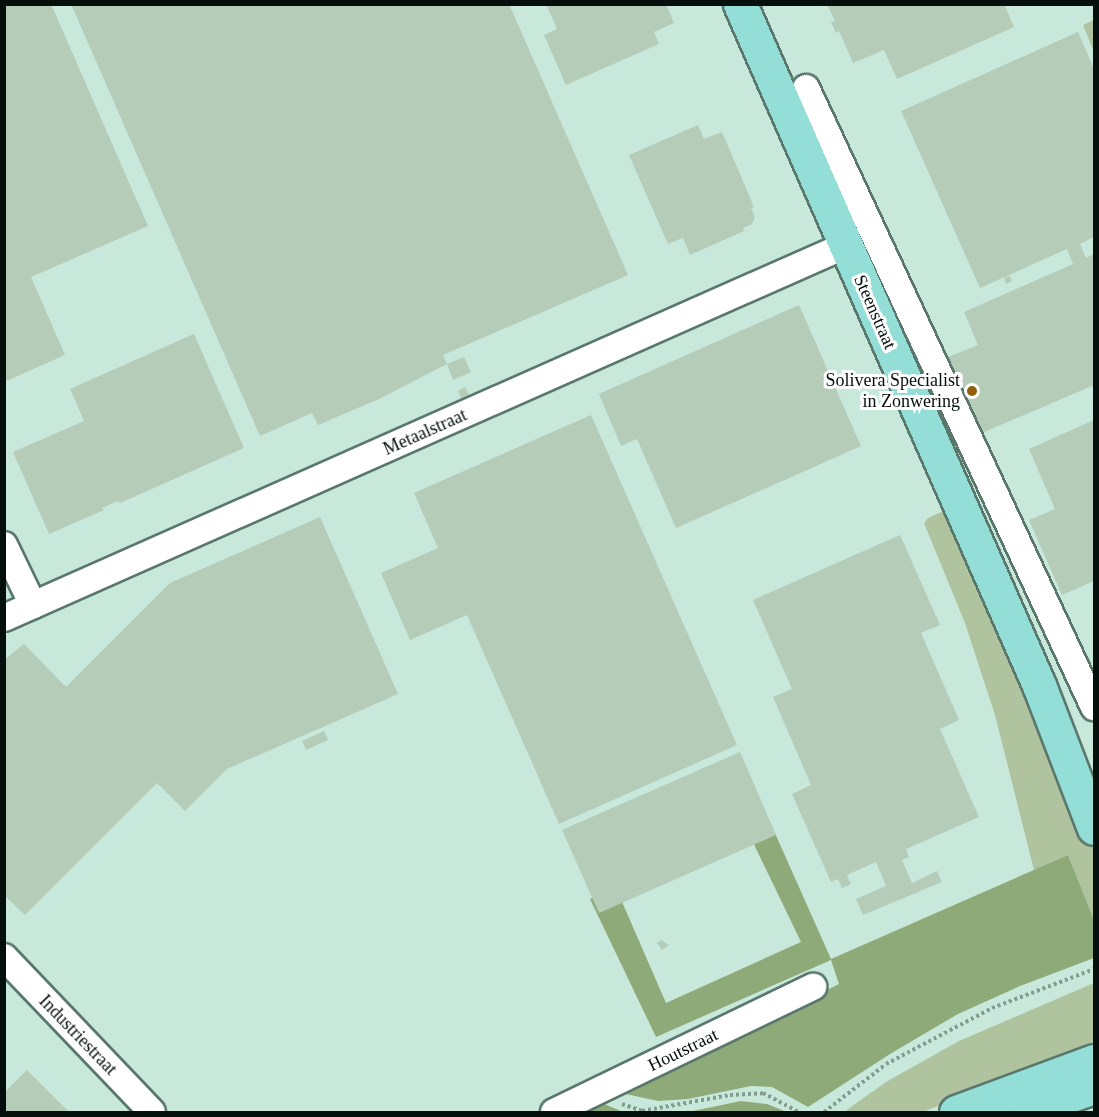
<!DOCTYPE html>
<html>
<head>
<meta charset="utf-8">
<style>
	body { margin:0 }
	#map { position:relative; width:1099px; height:1117px; overflow:hidden; background:#c8e8db; font-family:Georgia,serif }
	div>[style] { position:absolute }
	.green>* { inset:0; background:#aec39e }
	.forest>* { inset:0; background:#8faa79 }
	.building>* { inset:0; background:#b4ccb8 }
	.path>* { height:4px; margin-top:-2px; transform-origin:0; background:repeating-linear-gradient(90deg,#849c92 0 3px,transparent 0 6px) }
	.roads { filter:drop-shadow(2px 0 #5a776c) drop-shadow(-2px 0 #5a776c) drop-shadow(0 2px #5a776c) drop-shadow(0 -2px #5a776c) }
	.street>* { height:26px; margin:-13px; padding:0 13px; transform-origin:13px; border-radius:13px; background:#fff }
	.primary>* { height:33px; margin:-16.5px; padding:0 16.5px; transform-origin:16.5px; border-radius:16.5px; background:#94ded8 }
	.dots>* { width:16px; height:16px; translate:-50% -50%; box-sizing:border-box; border:3px solid #fff; border-radius:50% }
	span { translate:-50% -50%; white-space:nowrap; text-align:center; line-height:1.15; -webkit-text-stroke:6px #fff; paint-order:stroke }
	.street-label { font-size:18px; color:#050f0b }
	.poi-label { font-size:18px; color:#050f0b }
	.right { translate:-100% -50%; text-align:right }
	.frame { position:absolute; inset:0; border:6px solid #050f0b; pointer-events:none }
</style>
</head>
<body>
<div id="map">
	<div class="green">
		<div style="clip-path:polygon(1094px 20px,1094px 52px,1083px 25px)"></div>
		<div style="clip-path:polygon(948px 509px,1094px 842px,1094px 920px,1068px 855px,1034px 870px,995px 715px,965px 623px,924px 523px,928px 518px)"></div>
		<div style="clip-path:polygon(1094px 983px,1094px 1044px,923px 1112px,844px 1112px,886px 1082px,959px 1041px)"></div>
	</div>
	<div class="forest">
		<div style="clip-path:polygon(770px 822px,831px 959px,1068px 855px,1094px 920px,1094px 958px,1020px 986px,958px 1014px,890px 1054px,808px 1107px,772px 1087px,751px 1086px,688px 1099px,658px 1101px,621px 1093px,839px 984px,831px 960px,656px 1037px,590px 899px,616px 888px,666px 1003px,801px 942px,748px 832px)"></div>
		<div style="clip-path:polygon(741px 1101px,767px 1104px,787px 1112px,688px 1112px)"></div>
		<div style="clip-path:polygon(602px 1103px,623px 1112px,579px 1112px)"></div>
	</div>
	<div class="building">
		<div style="clip-path:polygon(4px 4px,51px 4px,148px 226px,31px 277px,65px 355px,4px 382px)"></div>
		<div style="clip-path:polygon(71px 4px,509px 4px,628px 275px,443px 355px,447px 364px,379px 399px,318px 425px,312px 413px,260px 436px)"></div>
		<div style="clip-path:polygon(546px 4px,666px 4px,674px 23px,654px 32px,659px 44px,566px 85px,544px 35px,557px 29px)"></div>
		<div style="clip-path:polygon(827px 4px,1004px 4px,1014px 27px,897px 79px,884px 50px,853px 63px,839px 31px,836px 33px,831px 22px,835px 21px)"></div>
		<div style="clip-path:polygon(1078px 32px,1094px 69px,1094px 237px,1080px 244px,1086px 258px,1094px 254px,1094px 391px,1092px 386px,982px 433px,948px 357px,978px 345px,964px 312px,1073px 264px,1067px 249px,980px 288px,901px 111px)"></div>
		<div style="clip-path:polygon(698px 125px,704px 139px,722px 132px,754px 207px,751px 208px,755px 217px,752px 224px,743px 228px,744px 231px,690px 255px,683px 238px,668px 244px,629px 155px)"></div>
		<div style="clip-path:polygon(1010px 276px,1012px 281px,1006px 284px,1004px 278px)"></div>
		<div style="clip-path:polygon(799px 305px,861px 446px,676px 528px,637px 439px,621px 446px,599px 394px)"></div>
		<div style="clip-path:polygon(194px 334px,244px 448px,120px 503px,118px 501px,102px 508px,104px 510px,49px 534px,13px 452px,84px 421px,70px 389px)"></div>
		<div style="clip-path:polygon(464px 357px,471px 372px,453px 380px,447px 364px)"></div>
		<div style="clip-path:polygon(465px 387px,469px 395px,461px 398px,458px 391px)"></div>
		<div style="clip-path:polygon(591px 415px,737px 745px,559px 824px,467px 615px,410px 640px,381px 573px,438px 548px,414px 493px)"></div>
		<div style="clip-path:polygon(1094px 420px,1094px 581px,1062px 595px,1029px 520px,1055px 509px,1029px 449px)"></div>
		<div style="clip-path:polygon(320px 517px,398px 694px,227px 769px,185px 811px,157px 783px,25px 915px,4px 895px,4px 660px,24px 644px,66px 687px,170px 583px)"></div>
		<div style="clip-path:polygon(900px 535px,940px 625px,921px 633px,959px 720px,940px 729px,979px 817px,906px 849px,909px 857px,902px 860px,912px 883px,937px 871px,942px 882px,863px 915px,856px 899px,886px 886px,876px 862px,847px 875px,851px 884px,842px 888px,838px 879px,831px 882px,792px 794px,811px 785px,773px 697px,792px 689px,753px 600px)"></div>
		<div style="clip-path:polygon(324px 731px,328px 740px,306px 750px,302px 741px)"></div>
		<div style="clip-path:polygon(740px 752px,776px 835px,599px 913px,562px 830px)"></div>
		<div style="clip-path:polygon(661px 940px,669px 945px,662px 950px,657px 943px)"></div>
		<div style="clip-path:polygon(27px 1070px,69px 1112px,4px 1112px,4px 1093px)"></div>
	</div>
	<div class="path">
		<div style="left:622px;top:1104px;width:21px;rotate:19deg"></div>
		<div style="left:642px;top:1111px;width:89px;rotate:-10.3deg"></div>
		<div style="left:730px;top:1095px;width:33px;rotate:-3deg"></div>
		<div style="left:763px;top:1093px;width:40px;rotate:28deg"></div>
		<div style="left:824px;top:1112px;width:78px;rotate:-37.7deg"></div>
		<div style="left:886px;top:1064px;width:120px;rotate:-27.8deg"></div>
		<div style="left:992px;top:1008px;width:109px;rotate:-20.9deg"></div>
	</div>
	<div class="roads">
		<div class="street">
			<div style="left:806px;top:88px;width:683px;rotate:65.05deg"></div>
			<div style="left:4px;top:545px;width:67px;rotate:64.2deg"></div>
			<div style="left:4px;top:618px;width:921px;rotate:-23.89deg"></div>
			<div style="left:4px;top:957px;width:214px;rotate:46.3deg"></div>
			<div style="left:554px;top:1112px;width:288px;rotate:-25.8deg"></div>
		</div>
		<div class="primary">
			<div style="left:740px;top:4px;width:744px;rotate:66.3deg"></div>
			<div style="left:1039px;top:685px;width:153px;rotate:69deg"></div>
			<div style="left:956px;top:1112px;width:147px;rotate:-20.3deg"></div>
			<div style="left:1024px;top:1112px;width:74px;rotate:-19.7deg"></div>
		</div>
	</div>
	<div class="dots">
		<div style="left:972px;top:391px;background:#8f610b"></div>
	</div>
	<div class="street-label">
		<span style="left:875px;top:312px;rotate:66deg">Steenstraat</span>
		<span style="left:425px;top:432px;rotate:-24deg">Metaalstraat</span>
		<span style="left:78px;top:1035px;rotate:46deg">Industriestraat</span>
		<span style="left:683px;top:1050px;rotate:-26deg">Houtstraat</span>
	</div>
	<div class="poi-label">
		<span class="right" style="left:960px;top:391px">Solivera Specialist<br>in Zonwering</span>
	</div>
	<div class="frame"></div>
</div>
</body>
</html>
